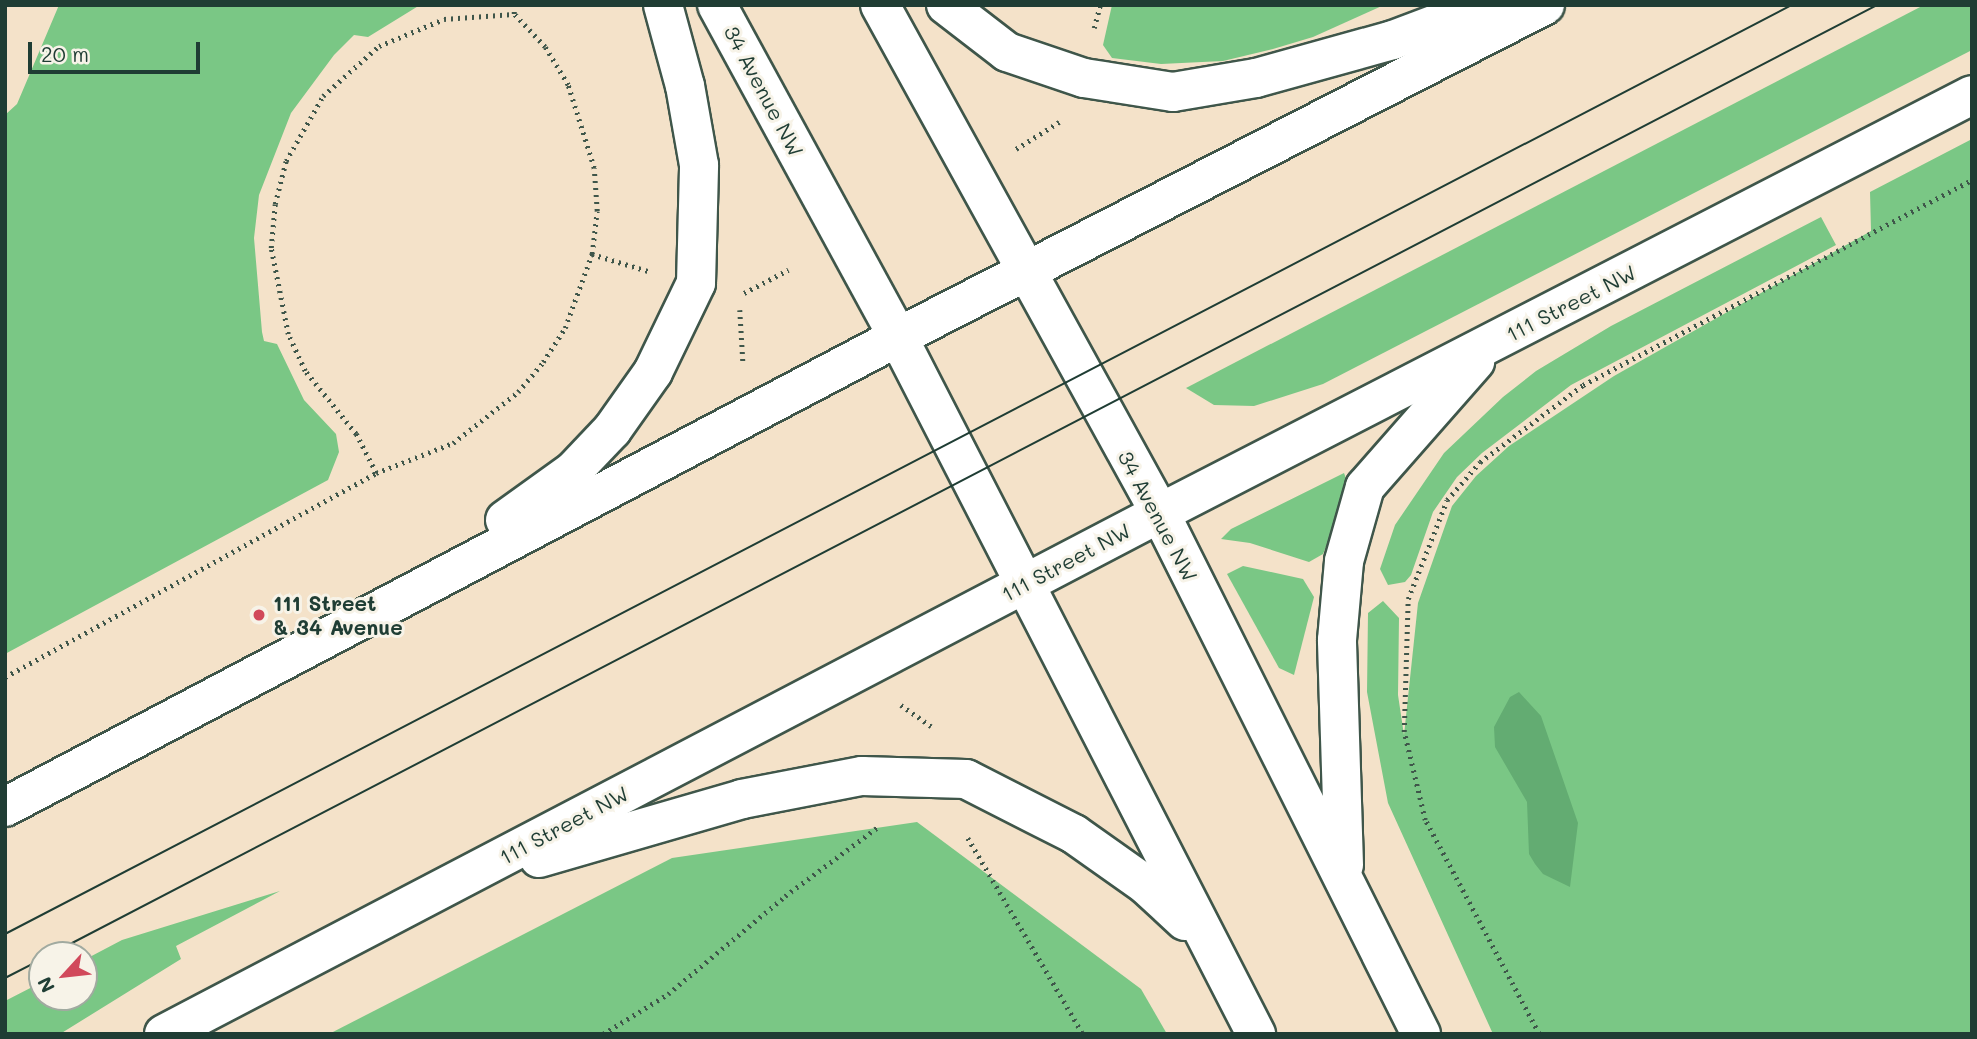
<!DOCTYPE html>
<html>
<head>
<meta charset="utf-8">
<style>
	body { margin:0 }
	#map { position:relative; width:1977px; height:1039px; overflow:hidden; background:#f4e2c9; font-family:Mali,sans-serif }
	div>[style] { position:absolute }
	.green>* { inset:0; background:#7ac785 }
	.forest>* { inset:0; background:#63ac72 }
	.path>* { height:4.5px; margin-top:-2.25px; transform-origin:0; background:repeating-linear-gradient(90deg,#3f564a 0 2px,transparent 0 7px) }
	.roads { filter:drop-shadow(2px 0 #3f564a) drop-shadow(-2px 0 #3f564a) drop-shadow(0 2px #3f564a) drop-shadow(0 -2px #3f564a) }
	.major>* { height:38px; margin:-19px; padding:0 19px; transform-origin:19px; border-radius:19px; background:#fff }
	.tram>* { height:2px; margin:-1px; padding:0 1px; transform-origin:1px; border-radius:1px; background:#1f3d34 }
	.dots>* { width:19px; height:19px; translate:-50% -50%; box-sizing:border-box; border:4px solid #f7f3e8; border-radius:50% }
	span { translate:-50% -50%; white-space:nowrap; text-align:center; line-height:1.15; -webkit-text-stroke:6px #f7f3e8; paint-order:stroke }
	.street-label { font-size:21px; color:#1f3d34 }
	.poi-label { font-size:21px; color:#1f3d34; font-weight:700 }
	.left { translate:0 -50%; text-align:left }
	.frame { position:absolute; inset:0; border:7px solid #1f3d34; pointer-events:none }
	.north { position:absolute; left:28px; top:941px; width:70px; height:70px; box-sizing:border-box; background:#f7f3e8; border:2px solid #a1aaa0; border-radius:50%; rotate:243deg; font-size:19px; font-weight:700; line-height:28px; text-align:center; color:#1f3d34 }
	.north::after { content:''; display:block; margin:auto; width:24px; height:32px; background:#d1495b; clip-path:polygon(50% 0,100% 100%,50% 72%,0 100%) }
	.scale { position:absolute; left:28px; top:42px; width:172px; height:32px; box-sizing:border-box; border:4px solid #1f3d34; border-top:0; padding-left:9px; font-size:21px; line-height:24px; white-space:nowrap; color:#1f3d34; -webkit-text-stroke:5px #f7f3e8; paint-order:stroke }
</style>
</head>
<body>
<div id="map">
	<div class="green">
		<div style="clip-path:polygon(59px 5px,420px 5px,368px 37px,354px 35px,334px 55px,291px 113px,259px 195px,254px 238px,262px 332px,264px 341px,277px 344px,304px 400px,336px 434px,339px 452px,328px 480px,5px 654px,5px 115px,17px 104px)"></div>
		<div style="clip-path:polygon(1112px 5px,1384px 5px,1313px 37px,1273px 49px,1223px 61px,1161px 64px,1112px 58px,1103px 45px)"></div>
		<div style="clip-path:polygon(1924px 5px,1972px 5px,1972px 50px,1323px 384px,1254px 406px,1214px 405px,1186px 388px)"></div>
		<div style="clip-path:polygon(1972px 139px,1972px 1034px,1493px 1034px,1388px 803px,1367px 692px,1368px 613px,1383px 601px,1399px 618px,1398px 695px,1404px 735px,1418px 603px,1452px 506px,1476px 476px,1509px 446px,1614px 376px,1871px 231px,1870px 192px)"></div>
		<div style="clip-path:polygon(1821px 217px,1836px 245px,1571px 385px,1482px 453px,1457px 477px,1433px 512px,1411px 575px,1405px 582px,1388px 585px,1380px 569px,1395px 525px,1444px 453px,1503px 397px,1536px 371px,1611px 326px)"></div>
		<div style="clip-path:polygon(1344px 473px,1350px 489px,1323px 554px,1309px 562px,1250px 543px,1221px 539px,1231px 529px)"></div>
		<div style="clip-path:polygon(1243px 566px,1303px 579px,1314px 597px,1294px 675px,1279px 668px,1227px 574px)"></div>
		<div style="clip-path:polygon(917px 822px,1141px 989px,1167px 1034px,329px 1034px,672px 858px)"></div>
		<div style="clip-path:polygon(280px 891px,176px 946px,181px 959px,60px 1034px,5px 1034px,5px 1001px,42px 982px,42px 997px,84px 997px,84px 960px,122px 940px)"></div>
	</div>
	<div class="forest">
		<div style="clip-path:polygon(1519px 692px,1541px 716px,1578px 823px,1570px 887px,1543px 874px,1535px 864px,1529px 854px,1527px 802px,1495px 747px,1494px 727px,1510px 697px)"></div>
	</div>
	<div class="path">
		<div style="left:1094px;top:28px;width:24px;rotate:-75deg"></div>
		<div style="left:1016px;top:149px;width:51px;rotate:-32.1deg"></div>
		<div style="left:592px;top:254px;width:59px;rotate:16.9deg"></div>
		<div style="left:744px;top:293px;width:50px;rotate:-27.6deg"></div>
		<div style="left:740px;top:310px;width:51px;rotate:86.6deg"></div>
		<div style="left:376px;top:473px;width:44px;rotate:-117.1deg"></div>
		<div style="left:356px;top:434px;width:81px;rotate:-129deg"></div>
		<div style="left:305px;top:371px;width:41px;rotate:-114.7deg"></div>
		<div style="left:288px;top:334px;width:88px;rotate:-101.2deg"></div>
		<div style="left:271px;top:248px;width:44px;rotate:-84.8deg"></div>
		<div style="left:275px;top:204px;width:44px;rotate:-75.7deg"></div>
		<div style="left:286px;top:161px;width:75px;rotate:-60.4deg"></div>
		<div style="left:323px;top:96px;width:75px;rotate:-41.8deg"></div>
		<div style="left:379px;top:46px;width:70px;rotate:-22.6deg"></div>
		<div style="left:444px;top:19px;width:70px;rotate:-4.1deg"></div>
		<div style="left:5px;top:677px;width:423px;rotate:-28.8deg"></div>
		<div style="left:376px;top:473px;width:83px;rotate:-21.3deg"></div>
		<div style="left:453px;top:443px;width:83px;rotate:-38.1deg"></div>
		<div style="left:518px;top:392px;width:39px;rotate:-50deg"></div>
		<div style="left:543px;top:362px;width:40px;rotate:-57.1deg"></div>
		<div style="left:565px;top:328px;width:79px;rotate:-70deg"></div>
		<div style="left:592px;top:254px;width:43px;rotate:-83.4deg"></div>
		<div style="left:597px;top:211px;width:43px;rotate:-94deg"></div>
		<div style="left:594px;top:168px;width:87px;rotate:-107.4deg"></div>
		<div style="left:568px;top:85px;width:44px;rotate:-121.2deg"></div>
		<div style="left:545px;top:47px;width:45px;rotate:-133.2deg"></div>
		<div style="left:514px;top:14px;width:9px;rotate:-90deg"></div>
		<div style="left:901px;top:705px;width:37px;rotate:35deg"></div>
		<div style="left:968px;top:838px;width:227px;rotate:59.6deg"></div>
		<div style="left:603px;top:1034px;width:76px;rotate:-31.6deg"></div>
		<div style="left:668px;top:994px;width:153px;rotate:-39.9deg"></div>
		<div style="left:785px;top:896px;width:116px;rotate:-36.6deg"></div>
		<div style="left:1539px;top:1034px;width:242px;rotate:-118deg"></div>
		<div style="left:1425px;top:820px;width:90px;rotate:-103.4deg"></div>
		<div style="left:1404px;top:732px;width:133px;rotate:-88.3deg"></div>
		<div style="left:1408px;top:599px;width:106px;rotate:-68.5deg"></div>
		<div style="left:1447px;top:500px;width:50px;rotate:-49deg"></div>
		<div style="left:1480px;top:462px;width:129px;rotate:-36.8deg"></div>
		<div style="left:1583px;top:385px;width:440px;rotate:-27.8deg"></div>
	</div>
	<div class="roads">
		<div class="major">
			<div style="left:717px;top:5px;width:378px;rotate:61.4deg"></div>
			<div style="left:898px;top:337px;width:784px;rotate:62.81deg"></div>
			<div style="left:880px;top:5px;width:580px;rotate:61.14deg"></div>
			<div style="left:1160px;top:513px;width:583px;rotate:63.39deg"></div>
			<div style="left:946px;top:5px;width:77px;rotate:37.6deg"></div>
			<div style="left:1007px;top:52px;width:81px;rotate:18.7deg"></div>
			<div style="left:1084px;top:78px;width:90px;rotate:8.9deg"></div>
			<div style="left:1173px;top:92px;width:84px;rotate:-9.6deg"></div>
			<div style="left:1256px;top:78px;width:142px;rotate:-15.5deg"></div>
			<div style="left:1393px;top:40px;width:99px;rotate:-20.6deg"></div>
			<div style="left:505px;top:520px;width:84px;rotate:-35.8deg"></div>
			<div style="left:573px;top:471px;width:57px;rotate:-46.4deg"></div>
			<div style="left:612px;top:430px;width:71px;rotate:-54.7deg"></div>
			<div style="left:653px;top:372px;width:99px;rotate:-64.2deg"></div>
			<div style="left:696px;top:283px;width:118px;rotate:-88.5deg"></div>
			<div style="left:699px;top:165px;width:80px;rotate:-100deg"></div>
			<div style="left:685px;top:86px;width:84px;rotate:-105.2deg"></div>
			<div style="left:5px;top:807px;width:1009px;rotate:-27.76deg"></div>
			<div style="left:898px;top:337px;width:727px;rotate:-27.16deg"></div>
			<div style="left:539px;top:858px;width:211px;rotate:-16.2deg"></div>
			<div style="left:742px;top:799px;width:122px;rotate:-10.9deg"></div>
			<div style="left:862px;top:776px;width:104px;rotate:1.7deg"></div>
			<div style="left:966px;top:779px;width:121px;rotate:27deg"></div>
			<div style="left:1074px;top:834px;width:88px;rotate:35.3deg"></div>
			<div style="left:1146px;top:885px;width:53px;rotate:42.7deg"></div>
			<div style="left:1344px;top:865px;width:225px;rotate:-91.8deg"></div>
			<div style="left:1337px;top:640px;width:79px;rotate:-84.9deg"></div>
			<div style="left:1344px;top:561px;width:77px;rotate:-74.2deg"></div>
			<div style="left:1365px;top:487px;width:167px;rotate:-48.7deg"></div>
			<div style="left:164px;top:1034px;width:1124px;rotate:-27.61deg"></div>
			<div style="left:1160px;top:513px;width:913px;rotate:-27.24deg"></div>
		</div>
	</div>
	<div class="tram">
		<div style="left:5px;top:934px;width:2014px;rotate:-27.47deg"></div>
		<div style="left:49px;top:955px;width:2060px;rotate:-27.46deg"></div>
		<div style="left:5px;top:978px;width:42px;rotate:-27.2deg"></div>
	</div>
	<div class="dots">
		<div style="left:259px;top:615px;background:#d1495b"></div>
	</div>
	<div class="street-label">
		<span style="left:764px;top:91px;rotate:62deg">34 Avenue NW</span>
		<span style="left:1571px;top:303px;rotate:-27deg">111 Street NW</span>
		<span style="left:1158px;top:516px;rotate:62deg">34 Avenue NW</span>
		<span style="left:1066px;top:562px;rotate:-28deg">111 Street NW</span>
		<span style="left:564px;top:825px;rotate:-28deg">111 Street NW</span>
	</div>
	<div class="poi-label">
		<span class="left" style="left:273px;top:615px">111 Street<br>&amp; 34 Avenue</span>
	</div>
	<div class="frame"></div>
	<div class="north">N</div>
	<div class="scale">20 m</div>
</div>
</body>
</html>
